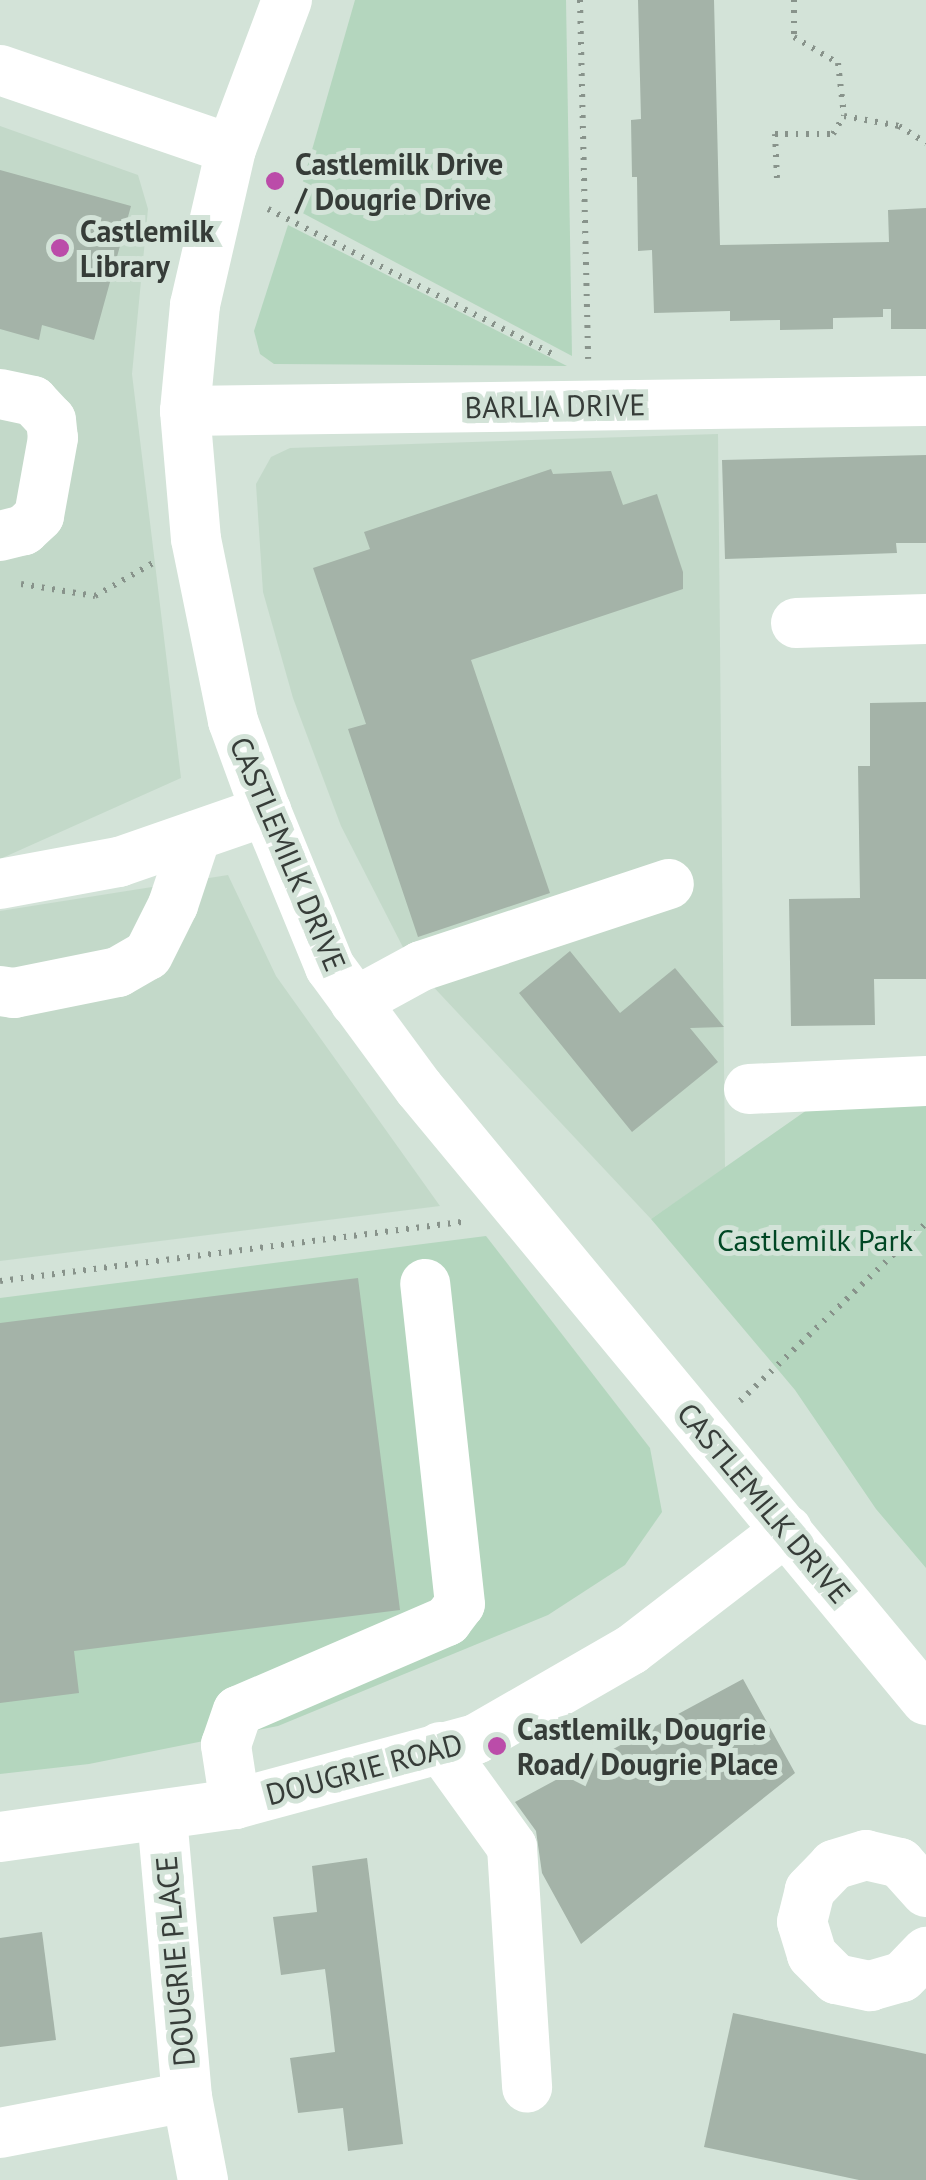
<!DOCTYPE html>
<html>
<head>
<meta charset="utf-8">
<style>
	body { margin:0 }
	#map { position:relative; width:926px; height:2180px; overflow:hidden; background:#d3e3d8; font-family:"PT Sans",sans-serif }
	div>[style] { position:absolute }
	.built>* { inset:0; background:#c3d9c9 }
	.green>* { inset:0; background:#b4d6be }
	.building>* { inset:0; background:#a4b3a8 }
	.path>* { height:6px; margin-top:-3px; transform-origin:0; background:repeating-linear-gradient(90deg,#88938b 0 2.5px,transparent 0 10.5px) }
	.minor>* { height:50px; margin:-25px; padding:0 25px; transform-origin:25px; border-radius:25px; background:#fff }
	.dots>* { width:28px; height:28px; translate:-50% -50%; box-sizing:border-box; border:5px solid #d3e3d8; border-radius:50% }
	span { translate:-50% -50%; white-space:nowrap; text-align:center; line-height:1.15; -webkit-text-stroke:10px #d3e3d8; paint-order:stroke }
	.poi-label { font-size:30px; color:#363c38; font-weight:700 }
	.left { translate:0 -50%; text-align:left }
	.street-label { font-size:30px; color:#363c38 }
	.park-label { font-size:30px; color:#004724 }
</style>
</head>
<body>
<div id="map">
	<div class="built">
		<div style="clip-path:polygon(0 126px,138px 175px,148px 209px,132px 374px,181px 778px,0 859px)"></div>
		<div style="clip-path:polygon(718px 434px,725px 1168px,651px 1219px,411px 963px,341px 826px,293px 698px,263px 592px,256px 484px,271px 457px,290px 448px)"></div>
		<div style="clip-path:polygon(228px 875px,276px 976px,440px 1206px,0 1261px,0 911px)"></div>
	</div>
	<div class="green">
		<div style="clip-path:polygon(355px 0,566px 0,572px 356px,295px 209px)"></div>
		<div style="clip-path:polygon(288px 225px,567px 366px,274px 364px,260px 354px,254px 331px)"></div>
		<div style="clip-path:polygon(926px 1097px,926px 1568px,876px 1509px,795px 1390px,651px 1219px,807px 1110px)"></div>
		<div style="clip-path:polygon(486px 1236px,650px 1448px,662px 1512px,625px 1565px,548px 1615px,278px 1726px,89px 1764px,0 1774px,0 1298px)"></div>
	</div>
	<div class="building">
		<div style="clip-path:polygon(638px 0,714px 0,720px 245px,889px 242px,888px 210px,926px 208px,926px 329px,891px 329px,891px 309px,883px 309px,883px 317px,833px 318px,833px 329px,780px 330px,780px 320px,730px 321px,730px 311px,654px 313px,652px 250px,638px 251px,637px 177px,632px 177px,631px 120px,641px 119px)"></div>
		<div style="clip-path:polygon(0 170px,131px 206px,94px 340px,42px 325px,39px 340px,0 329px)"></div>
		<div style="clip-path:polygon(926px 455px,926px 543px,896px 543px,897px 553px,725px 559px,722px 460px)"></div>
		<div style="clip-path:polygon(551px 469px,553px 474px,611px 471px,623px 505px,657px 494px,683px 572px,683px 589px,471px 660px,550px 893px,418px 937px,348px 729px,366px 724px,313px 568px,370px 549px,364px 532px)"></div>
		<div style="clip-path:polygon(926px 702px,926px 979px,874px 979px,875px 1025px,791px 1026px,789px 899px,860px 898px,858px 766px,870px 766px,870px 703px)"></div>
		<div style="clip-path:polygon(570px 951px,620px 1013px,675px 968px,724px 1027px,690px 1028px,718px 1062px,632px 1132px,519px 993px)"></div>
		<div style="clip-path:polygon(358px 1278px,400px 1610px,74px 1651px,79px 1693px,0 1703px,0 1323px)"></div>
		<div style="clip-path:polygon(743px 1679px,795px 1773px,581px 1944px,542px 1873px,536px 1831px,515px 1802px)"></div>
		<div style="clip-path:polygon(367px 1858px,403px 2144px,348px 2151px,343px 2108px,298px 2113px,290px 2058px,335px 2052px,330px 2008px,325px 1969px,281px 1975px,273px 1917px,317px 1912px,312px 1866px)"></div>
		<div style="clip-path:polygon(42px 1932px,56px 2040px,0 2047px,0 1938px)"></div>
		<div style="clip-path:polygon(733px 2013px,926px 2054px,926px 2180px,859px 2180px,704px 2147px)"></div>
	</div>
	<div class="path">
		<div style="left:580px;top:0;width:359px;rotate:88.7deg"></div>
		<div style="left:794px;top:0;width:37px;rotate:90deg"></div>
		<div style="left:794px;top:37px;width:51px;rotate:30.6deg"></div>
		<div style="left:838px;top:63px;width:53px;rotate:83.5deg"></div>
		<div style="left:844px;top:116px;width:56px;rotate:10.3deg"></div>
		<div style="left:899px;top:126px;width:32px;rotate:32deg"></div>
		<div style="left:777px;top:178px;width:44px;rotate:-92.6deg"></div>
		<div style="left:775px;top:134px;width:58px"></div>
		<div style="left:833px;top:134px;width:21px;rotate:-59deg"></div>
		<div style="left:268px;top:209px;width:322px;rotate:27deg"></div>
		<div style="left:21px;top:584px;width:75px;rotate:9.2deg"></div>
		<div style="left:95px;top:596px;width:67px;rotate:-29.6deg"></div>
		<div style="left:0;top:1281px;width:471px;rotate:-7.3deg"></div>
		<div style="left:740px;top:1401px;width:257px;rotate:-43.7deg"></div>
	</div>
	<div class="minor">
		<div style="left:287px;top:0;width:159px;rotate:110.6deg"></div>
		<div style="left:231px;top:149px;width:160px;rotate:103deg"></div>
		<div style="left:195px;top:305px;width:106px;rotate:95.4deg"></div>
		<div style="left:185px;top:411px;width:128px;rotate:85.1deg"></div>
		<div style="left:196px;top:539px;width:186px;rotate:78.5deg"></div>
		<div style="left:233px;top:721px;width:96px;rotate:69.9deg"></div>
		<div style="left:266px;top:811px;width:169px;rotate:67.7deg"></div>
		<div style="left:330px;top:967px;width:150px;rotate:53.7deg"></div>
		<div style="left:419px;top:1088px;width:795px;rotate:50.36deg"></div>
		<div style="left:0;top:70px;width:244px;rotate:18.9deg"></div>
		<div style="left:0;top:394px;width:34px;rotate:12deg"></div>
		<div style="left:33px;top:401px;width:26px;rotate:47deg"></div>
		<div style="left:51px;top:420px;width:18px;rotate:84deg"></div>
		<div style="left:53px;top:438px;width:79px;rotate:100.2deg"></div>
		<div style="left:39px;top:516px;width:21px;rotate:137deg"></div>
		<div style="left:24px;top:530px;width:25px;rotate:166deg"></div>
		<div style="left:185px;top:411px;width:741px;rotate:-0.77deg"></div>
		<div style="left:796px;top:623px;width:130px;rotate:-1.8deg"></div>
		<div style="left:0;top:884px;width:121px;rotate:-10.5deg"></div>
		<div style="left:119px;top:862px;width:156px;rotate:-19.1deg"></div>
		<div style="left:0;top:991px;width:14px;rotate:8deg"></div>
		<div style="left:14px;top:993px;width:106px;rotate:-11.4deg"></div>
		<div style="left:118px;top:972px;width:34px;rotate:-30deg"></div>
		<div style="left:148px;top:955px;width:56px;rotate:-63.4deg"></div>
		<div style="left:173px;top:905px;width:73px;rotate:-71.6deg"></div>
		<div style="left:355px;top:1002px;width:75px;rotate:-28.6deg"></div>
		<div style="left:421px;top:966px;width:261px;rotate:-18.3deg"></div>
		<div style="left:749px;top:1089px;width:177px;rotate:-2.6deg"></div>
		<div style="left:440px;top:1747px;width:123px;rotate:54.2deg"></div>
		<div style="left:512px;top:1847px;width:241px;rotate:86.4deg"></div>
		<div style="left:235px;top:1804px;width:60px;rotate:-98.7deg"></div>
		<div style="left:226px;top:1745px;width:36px;rotate:-71deg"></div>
		<div style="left:238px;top:1711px;width:228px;rotate:-23.3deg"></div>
		<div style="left:447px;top:1621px;width:21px;rotate:-53deg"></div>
		<div style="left:460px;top:1604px;width:322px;rotate:-96.2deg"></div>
		<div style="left:0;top:1837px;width:237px;rotate:-8deg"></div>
		<div style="left:235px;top:1804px;width:250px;rotate:-15.1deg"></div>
		<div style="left:476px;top:1739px;width:179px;rotate:-29.9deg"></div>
		<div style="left:631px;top:1650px;width:197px;rotate:-37.6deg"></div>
		<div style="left:926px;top:1892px;width:39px;rotate:-132deg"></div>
		<div style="left:900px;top:1863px;width:35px;rotate:-167deg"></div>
		<div style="left:866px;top:1855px;width:34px;rotate:163deg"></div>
		<div style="left:834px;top:1865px;width:35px;rotate:134deg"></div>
		<div style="left:810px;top:1890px;width:33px;rotate:104deg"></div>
		<div style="left:802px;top:1922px;width:34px;rotate:73deg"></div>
		<div style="left:812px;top:1955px;width:34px;rotate:45deg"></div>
		<div style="left:836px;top:1979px;width:35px;rotate:12deg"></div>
		<div style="left:870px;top:1986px;width:33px;rotate:-16deg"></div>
		<div style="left:902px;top:1977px;width:35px;rotate:-46deg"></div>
		<div style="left:187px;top:2097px;width:85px;rotate:79.1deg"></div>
		<div style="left:0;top:2133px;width:190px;rotate:-10.9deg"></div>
		<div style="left:187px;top:2097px;width:283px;rotate:-95.1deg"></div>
	</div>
	<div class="dots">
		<div style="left:275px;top:181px;background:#bb4ca9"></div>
		<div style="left:60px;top:248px;background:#bb4ca9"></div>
		<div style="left:497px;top:1746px;background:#bb4ca9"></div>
	</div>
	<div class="poi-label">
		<span class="left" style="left:295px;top:181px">Castlemilk Drive<br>/ Dougrie Drive</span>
		<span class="left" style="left:80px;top:248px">Castlemilk<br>Library</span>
		<span class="left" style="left:517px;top:1746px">Castlemilk, Dougrie<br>Road/ Dougrie Place</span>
	</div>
	<div class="street-label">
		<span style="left:555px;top:406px;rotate:-1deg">BARLIA DRIVE</span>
		<span style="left:288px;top:854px;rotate:67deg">CASTLEMILK DRIVE</span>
		<span style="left:764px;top:1503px;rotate:50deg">CASTLEMILK DRIVE</span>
		<span style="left:364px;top:1769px;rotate:-15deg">DOUGRIE ROAD</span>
		<span style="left:175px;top:1961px;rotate:-95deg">DOUGRIE PLACE</span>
	</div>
	<div class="park-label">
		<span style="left:815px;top:1240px">Castlemilk Park</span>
	</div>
</div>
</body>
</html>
